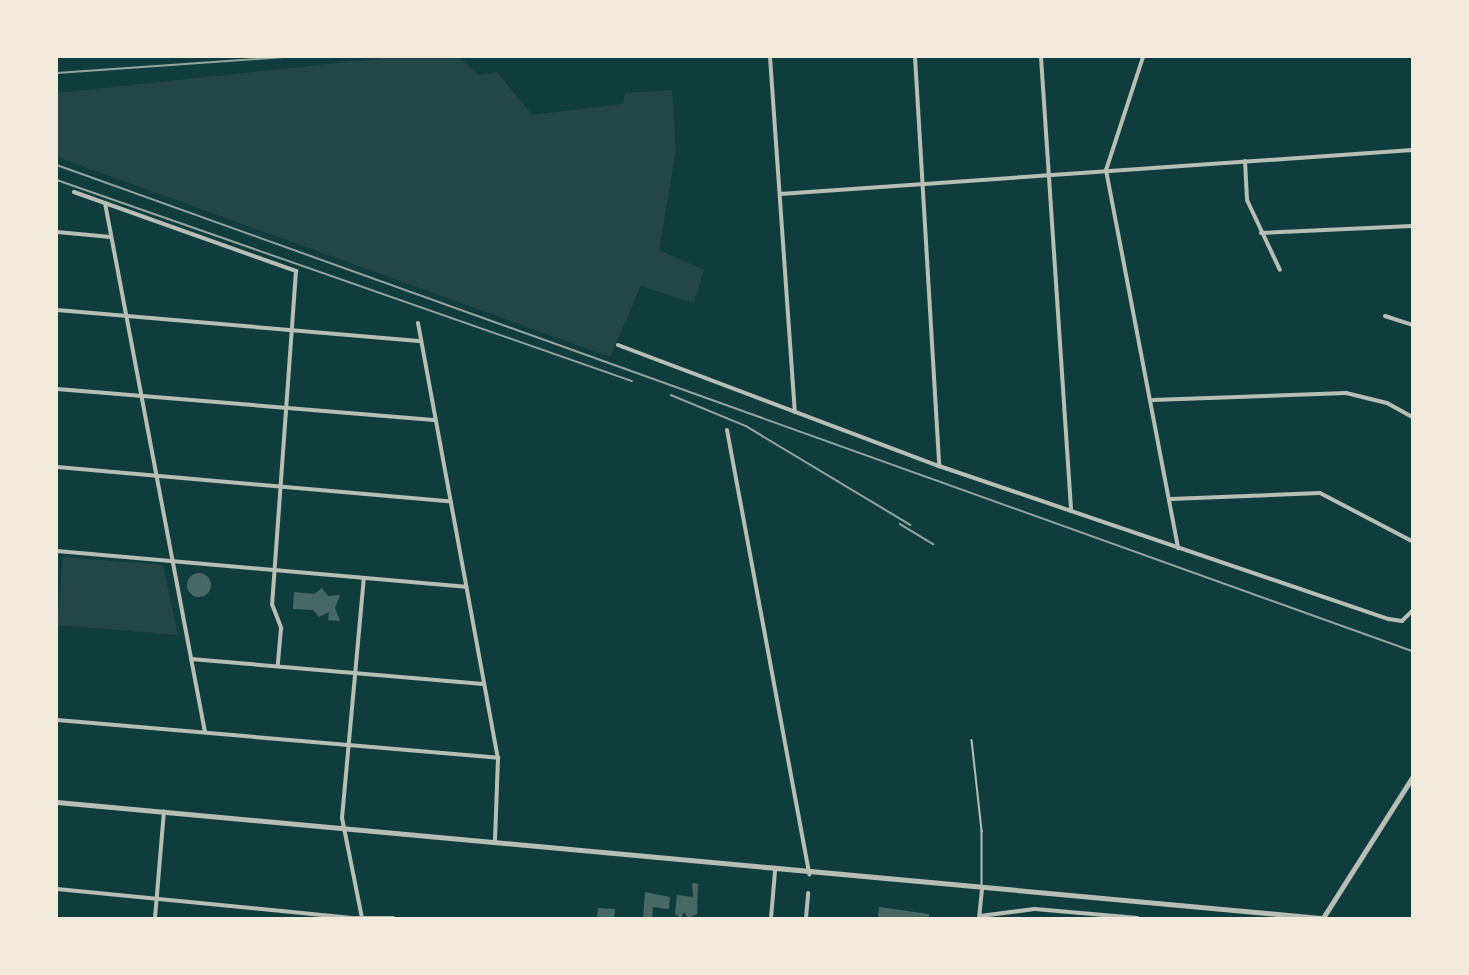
<!DOCTYPE html>
<html>
<head>
<meta charset="utf-8">
<style>
	body { margin:0 }
	#map { position:relative; width:1469px; height:975px; overflow:hidden; background:#0f3d3e; font-family:Karla,sans-serif }
	div>[style] { position:absolute }
	.green>* { inset:0; background:#244646 }
	.building>* { inset:0; background:#486865 }
	.round { border-radius:50% }
	.service>* { height:1.5px; margin:-0.75px; padding:0 0.75px; transform-origin:0.75px; border-radius:0.75px; background:#b8beb3 }
	.minor>* { height:4px; margin:-2px; padding:0 2px; transform-origin:2px; border-radius:2px; background:#b8beb3 }
	.tertiary>* { height:4.5px; margin:-2.25px; padding:0 2.25px; transform-origin:2.25px; border-radius:2.25px; background:#b8beb3 }
	.rail>* { height:1.5px; margin:-0.75px; padding:0 0.75px; transform-origin:0.75px; border-radius:0.75px; background:#97a49c }
	span { translate:-50% -50%; white-space:nowrap; text-align:center; line-height:1.15; -webkit-text-stroke:4.5px #f1e9da; paint-order:stroke }
	.frame { position:absolute; inset:0; border:58px solid #f1e9da; pointer-events:none }
</style>
</head>
<body>
<div id="map">
	<div class="green">
		<div style="clip-path:polygon(393px 57px,458px 57px,479px 75px,497px 72px,532px 115px,623px 104px,625px 93px,672px 90px,676px 151px,659px 250px,704px 270px,694px 303px,641px 286px,610px 357px,57px 157px,57px 93px)"></div>
		<div style="clip-path:polygon(63px 557px,163px 565px,178px 635px,57px 625px)"></div>
	</div>
	<div class="building">
		<div class="round" style="left:187px;top:573px;width:24px;height:24px"></div>
		<div style="clip-path:polygon(322px 588px,328px 596px,340px 595px,335px 608px,340px 621px,328px 620px,329px 612px,319px 617px,313px 610px,293px 609px,294px 592px,314px 594px)"></div>
		<div style="clip-path:polygon(692px 883px,698px 884px,697px 914px,688px 918px,684px 912px,681px 918px,675px 914px,677px 895px,693px 897px)"></div>
		<div style="clip-path:polygon(645px 892px,670px 897px,669px 909px,653px 907px,652px 918px,643px 918px)"></div>
		<div style="clip-path:polygon(879px 907px,929px 914px,929px 918px,878px 918px)"></div>
		<div style="clip-path:polygon(598px 908px,615px 909px,614px 918px,597px 918px)"></div>
	</div>
	<div class="service">
		<div style="left:972px;top:740px;width:92px;rotate:83.7deg"></div>
		<div style="left:982px;top:831px;width:54px;rotate:90deg"></div>
	</div>
	<div class="minor">
		<div style="left:770px;top:57px;width:356px;rotate:86deg"></div>
		<div style="left:915px;top:57px;width:410px;rotate:86.6deg"></div>
		<div style="left:1041px;top:57px;width:455px;rotate:86.2deg"></div>
		<div style="left:1143px;top:57px;width:119px;rotate:108.1deg"></div>
		<div style="left:1106px;top:170px;width:385px;rotate:79.2deg"></div>
		<div style="left:1245px;top:161px;width:39px;rotate:87deg"></div>
		<div style="left:1247px;top:200px;width:77px;rotate:64.8deg"></div>
		<div style="left:74px;top:192px;width:236px;rotate:19.6deg"></div>
		<div style="left:296px;top:271px;width:334px;rotate:94.1deg"></div>
		<div style="left:272px;top:604px;width:26px;rotate:69deg"></div>
		<div style="left:281px;top:628px;width:38px;rotate:95deg"></div>
		<div style="left:780px;top:194px;width:634px;rotate:-3.98deg"></div>
		<div style="left:105px;top:203px;width:538px;rotate:79.3deg"></div>
		<div style="left:57px;top:232px;width:54px;rotate:5.3deg"></div>
		<div style="left:1261px;top:233px;width:151px;rotate:-2.7deg"></div>
		<div style="left:57px;top:310px;width:363px;rotate:4.9deg"></div>
		<div style="left:1385px;top:316px;width:28px;rotate:18deg"></div>
		<div style="left:418px;top:323px;width:442px;rotate:79.6deg"></div>
		<div style="left:498px;top:758px;width:82px;rotate:92.1deg"></div>
		<div style="left:618px;top:345px;width:343px;rotate:20.7deg"></div>
		<div style="left:939px;top:466px;width:475px;rotate:18.8deg"></div>
		<div style="left:1389px;top:619px;width:13px;rotate:9deg"></div>
		<div style="left:1402px;top:621px;width:14px;rotate:-45deg"></div>
		<div style="left:57px;top:389px;width:378px;rotate:4.7deg"></div>
		<div style="left:1153px;top:400px;width:193px;rotate:-2.1deg"></div>
		<div style="left:1346px;top:393px;width:42px;rotate:13.7deg"></div>
		<div style="left:1387px;top:403px;width:29px;rotate:29deg"></div>
		<div style="left:727px;top:430px;width:452px;rotate:79.5deg"></div>
		<div style="left:57px;top:467px;width:393px;rotate:5deg"></div>
		<div style="left:1171px;top:499px;width:149px;rotate:-2.3deg"></div>
		<div style="left:1320px;top:493px;width:104px;rotate:27.6deg"></div>
		<div style="left:57px;top:551px;width:410px;rotate:5deg"></div>
		<div style="left:191px;top:659px;width:293px;rotate:4.9deg"></div>
		<div style="left:57px;top:720px;width:443px;rotate:4.9deg"></div>
		<div style="left:57px;top:889px;width:299px;rotate:5.6deg"></div>
		<div style="left:980px;top:916px;width:55px;rotate:-7.3deg"></div>
		<div style="left:1035px;top:909px;width:103px;rotate:5deg"></div>
		<div style="left:155px;top:918px;width:107px;rotate:-85.2deg"></div>
		<div style="left:356px;top:918px;width:37px"></div>
		<div style="left:362px;top:918px;width:102px;rotate:-101.3deg"></div>
		<div style="left:342px;top:818px;width:241px;rotate:-84.8deg"></div>
		<div style="left:771px;top:918px;width:47px;rotate:-85.1deg"></div>
		<div style="left:806px;top:918px;width:25px;rotate:-85deg"></div>
		<div style="left:979px;top:918px;width:29px;rotate:-84deg"></div>
	</div>
	<div class="tertiary">
		<div style="left:57px;top:802px;width:1271px;rotate:5.24deg"></div>
		<div style="left:1323px;top:918px;width:166px;rotate:-57.6deg"></div>
	</div>
	<div class="rail">
		<div style="left:57px;top:73px;width:231px;rotate:-4deg"></div>
		<div style="left:57px;top:165px;width:1440px;rotate:19.73deg"></div>
		<div style="left:57px;top:180px;width:609px;rotate:19.27deg"></div>
		<div style="left:671px;top:395px;width:81px;rotate:22.5deg"></div>
		<div style="left:746px;top:426px;width:192px;rotate:31deg"></div>
		<div style="left:900px;top:524px;width:39px;rotate:31deg"></div>
	</div>
	<div class="frame"></div>
</div>
</body>
</html>
